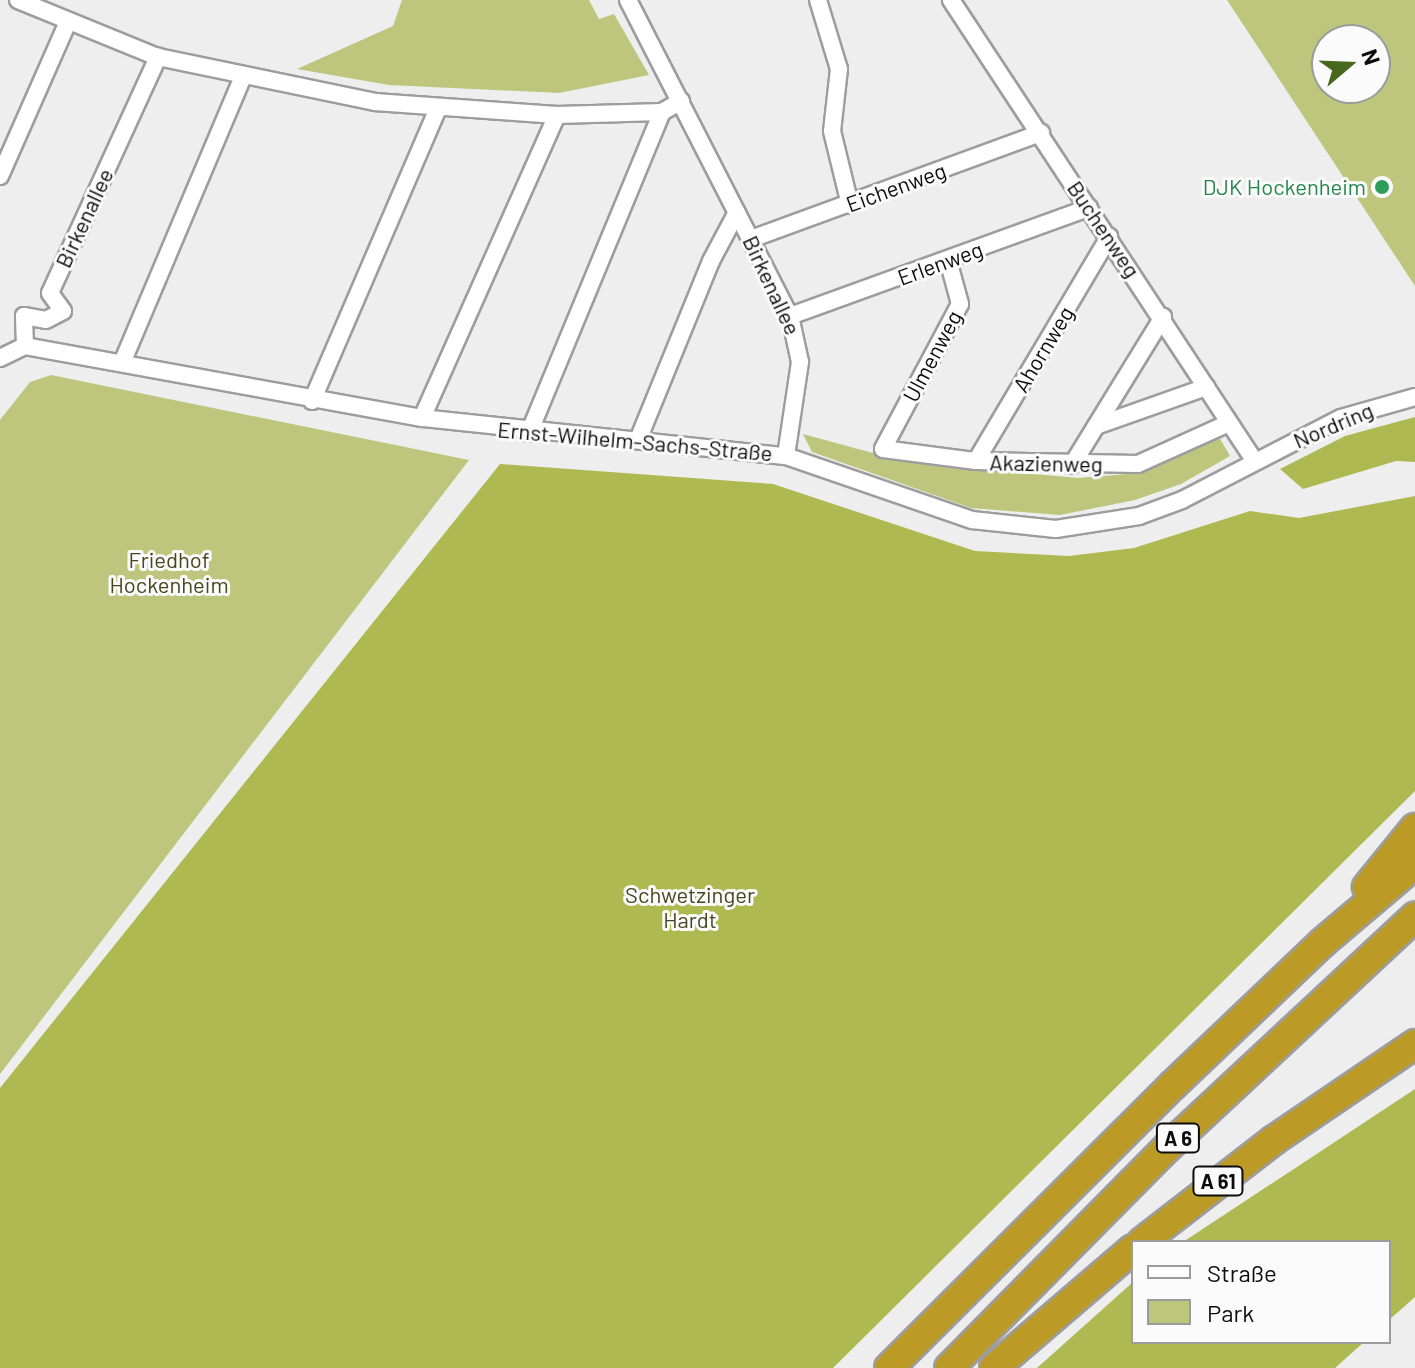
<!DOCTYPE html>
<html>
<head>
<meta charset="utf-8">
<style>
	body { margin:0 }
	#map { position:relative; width:1415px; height:1368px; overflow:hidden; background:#eeeeef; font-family:Barlow,sans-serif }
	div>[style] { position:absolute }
	.green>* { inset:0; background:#bec67d }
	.forest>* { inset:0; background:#afb951 }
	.roads { filter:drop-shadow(2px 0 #9d9d9e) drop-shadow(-2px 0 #9d9d9e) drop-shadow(0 2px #9d9d9e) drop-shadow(0 -2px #9d9d9e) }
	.minor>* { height:16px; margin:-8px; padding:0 8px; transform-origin:8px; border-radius:8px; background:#fff }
	.motorway>* { height:28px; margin:-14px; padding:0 14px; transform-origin:14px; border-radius:14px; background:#bb9b25 }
	.dots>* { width:22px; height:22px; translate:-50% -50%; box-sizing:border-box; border:4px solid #fbfbfc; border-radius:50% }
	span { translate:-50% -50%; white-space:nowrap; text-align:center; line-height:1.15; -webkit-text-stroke:6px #fbfbfc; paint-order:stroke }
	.shield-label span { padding:2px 6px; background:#fbfbfc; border:2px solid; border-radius:6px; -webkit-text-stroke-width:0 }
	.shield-label { font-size:20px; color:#0c0c0c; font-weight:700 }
	.street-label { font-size:22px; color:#0c0c0c }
	.leisure-label { font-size:22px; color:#27864d }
	.right { translate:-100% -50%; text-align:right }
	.park-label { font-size:22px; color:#44481d }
	.legend { position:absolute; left:1131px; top:1240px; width:260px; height:104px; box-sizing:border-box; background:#fbfbfc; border:2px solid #9b9b9c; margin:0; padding:10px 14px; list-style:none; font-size:24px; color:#0c0c0c }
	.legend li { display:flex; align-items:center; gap:16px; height:40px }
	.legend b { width:40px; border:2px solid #9b9b9c }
	.north { position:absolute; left:1311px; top:24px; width:80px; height:80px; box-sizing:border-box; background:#fbfbfc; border:2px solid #9b9b9c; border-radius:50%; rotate:71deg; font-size:22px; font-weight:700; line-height:32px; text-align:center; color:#0c0c0c }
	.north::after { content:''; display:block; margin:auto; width:28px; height:36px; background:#48681d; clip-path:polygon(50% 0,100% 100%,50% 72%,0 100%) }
</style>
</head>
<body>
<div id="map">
	<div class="green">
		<div style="clip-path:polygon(402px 0,589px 0,599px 19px,614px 14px,649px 75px,559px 93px,389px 85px,297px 69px,393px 26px)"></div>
		<div style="clip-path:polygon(evenodd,1227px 0,1415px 0,1415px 286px,1227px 0,1327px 40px,1375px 40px,1375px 88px,1327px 88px,1327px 40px)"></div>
		<div style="clip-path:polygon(51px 375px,469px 460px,0 1074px,0 420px,30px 382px)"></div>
		<div style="clip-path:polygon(803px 434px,906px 462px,1078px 478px,1140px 473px,1218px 435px,1230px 456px,1181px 484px,1135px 500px,1060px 515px,971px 508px,812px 452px)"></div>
	</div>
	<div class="forest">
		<div style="clip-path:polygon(1415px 417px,1415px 462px,1396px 461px,1303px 489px,1280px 469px,1345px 436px)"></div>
		<div style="clip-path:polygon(500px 464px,773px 484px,975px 551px,1069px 556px,1134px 548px,1250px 511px,1299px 518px,1415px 496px,1415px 791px,833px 1368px,0 1368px,0 1088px)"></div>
		<div style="clip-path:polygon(1415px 1089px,1415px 1297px,1389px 1320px,1389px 1242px,1183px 1242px)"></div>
		<div style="clip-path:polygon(1133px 1282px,1133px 1342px,1364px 1342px,1335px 1368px,1037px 1368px)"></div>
	</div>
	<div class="roads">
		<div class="minor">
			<div style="left:18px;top:0;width:151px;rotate:22.2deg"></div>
			<div style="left:158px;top:57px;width:222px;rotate:11.7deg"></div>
			<div style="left:375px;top:102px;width:182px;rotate:4.1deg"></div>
			<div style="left:557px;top:115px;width:105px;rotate:-1.6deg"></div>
			<div style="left:662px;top:112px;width:22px;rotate:-30deg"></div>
			<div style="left:628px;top:0;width:355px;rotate:62.9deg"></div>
			<div style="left:790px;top:316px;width:47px;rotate:77.7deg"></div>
			<div style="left:800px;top:362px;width:95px;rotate:98.5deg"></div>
			<div style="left:818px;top:0;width:72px;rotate:73.1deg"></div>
			<div style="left:839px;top:69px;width:62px;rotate:96.4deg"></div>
			<div style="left:832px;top:131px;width:76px;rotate:76.3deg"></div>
			<div style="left:951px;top:0;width:551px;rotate:56.63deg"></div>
			<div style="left:0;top:176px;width:168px;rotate:-66.2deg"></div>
			<div style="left:751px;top:239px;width:309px;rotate:-20.1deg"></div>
			<div style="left:948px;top:260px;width:46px;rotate:74.7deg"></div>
			<div style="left:960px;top:304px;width:164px;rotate:118deg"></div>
			<div style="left:883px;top:449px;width:94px;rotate:7.4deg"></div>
			<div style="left:976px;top:461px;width:162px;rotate:1.1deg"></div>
			<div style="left:1138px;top:464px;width:100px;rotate:-24.3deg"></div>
			<div style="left:790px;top:316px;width:318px;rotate:-19.9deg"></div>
			<div style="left:25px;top:346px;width:30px;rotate:-92deg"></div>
			<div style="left:24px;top:316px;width:22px;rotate:10deg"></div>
			<div style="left:46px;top:320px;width:19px;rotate:-28deg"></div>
			<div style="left:63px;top:311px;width:22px;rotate:-126deg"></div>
			<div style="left:50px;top:293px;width:260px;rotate:-65.4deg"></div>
			<div style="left:0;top:358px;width:28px;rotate:-26deg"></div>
			<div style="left:25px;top:346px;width:403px;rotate:10.3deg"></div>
			<div style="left:422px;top:418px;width:366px;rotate:6deg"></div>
			<div style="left:786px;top:456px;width:197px;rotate:19deg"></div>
			<div style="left:972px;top:520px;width:84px;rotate:6.1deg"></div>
			<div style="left:1056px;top:529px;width:84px;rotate:-8.9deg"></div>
			<div style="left:1139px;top:516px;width:46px;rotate:-20.4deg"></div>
			<div style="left:1182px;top:500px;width:179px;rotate:-27.3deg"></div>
			<div style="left:1341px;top:418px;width:77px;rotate:-15.8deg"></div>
			<div style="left:122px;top:363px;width:311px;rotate:-67.1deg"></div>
			<div style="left:312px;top:401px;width:318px;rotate:-66.7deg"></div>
			<div style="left:422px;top:418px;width:332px;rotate:-66deg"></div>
			<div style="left:1096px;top:426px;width:117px;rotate:-19.5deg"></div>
			<div style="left:529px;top:433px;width:347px;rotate:-67.5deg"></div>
			<div style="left:638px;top:440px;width:193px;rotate:-67.8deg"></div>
			<div style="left:711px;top:261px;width:55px;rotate:-62deg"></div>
			<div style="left:976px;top:461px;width:261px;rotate:-59.3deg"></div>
			<div style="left:1072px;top:465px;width:174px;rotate:-58.4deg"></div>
		</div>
		<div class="motorway">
			<div style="left:1367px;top:887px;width:76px;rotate:-50.9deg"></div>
			<div style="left:1142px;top:1242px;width:167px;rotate:-37.7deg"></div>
			<div style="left:1274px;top:1140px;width:171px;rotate:-34.2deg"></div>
			<div style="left:889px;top:1368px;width:401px;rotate:-44.9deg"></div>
			<div style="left:1173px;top:1085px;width:206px;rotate:-43.6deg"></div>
			<div style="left:1322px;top:943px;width:122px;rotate:-40.3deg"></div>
			<div style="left:949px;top:1368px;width:311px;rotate:-45.3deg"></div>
			<div style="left:1168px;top:1147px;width:338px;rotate:-43deg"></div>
			<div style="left:994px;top:1368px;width:183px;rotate:-40.6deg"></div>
		</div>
	</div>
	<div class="dots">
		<div style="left:1382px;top:187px;background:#2e9e5b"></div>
	</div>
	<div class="shield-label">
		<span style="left:1178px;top:1138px">A 6</span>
		<span style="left:1218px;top:1181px">A 61</span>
	</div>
	<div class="street-label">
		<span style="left:896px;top:187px;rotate:-20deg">Eichenweg</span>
		<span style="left:84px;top:218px;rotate:-65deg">Birkenallee</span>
		<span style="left:1104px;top:229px;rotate:56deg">Buchenweg</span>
		<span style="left:940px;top:263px;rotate:-20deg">Erlenweg</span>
		<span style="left:772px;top:285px;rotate:65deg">Birkenallee</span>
		<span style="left:1043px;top:349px;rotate:-59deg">Ahornweg</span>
		<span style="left:932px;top:356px;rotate:-62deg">Ulmenweg</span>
		<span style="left:1333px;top:425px;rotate:-23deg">Nordring</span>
		<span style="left:635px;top:441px;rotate:5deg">Ernst-Wilhelm-Sachs-Straße</span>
		<span style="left:1046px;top:463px;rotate:1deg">Akazienweg</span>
	</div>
	<div class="leisure-label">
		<span class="right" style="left:1366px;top:187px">DJK Hockenheim</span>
	</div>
	<div class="park-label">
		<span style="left:169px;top:572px">Friedhof<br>Hockenheim</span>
		<span style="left:690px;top:907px">Schwetzinger<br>Hardt</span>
	</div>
	<ul class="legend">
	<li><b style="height:10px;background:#fff"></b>Straße</li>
	<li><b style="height:22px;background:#bec67d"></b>Park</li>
	</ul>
	<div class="north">N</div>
</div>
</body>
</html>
